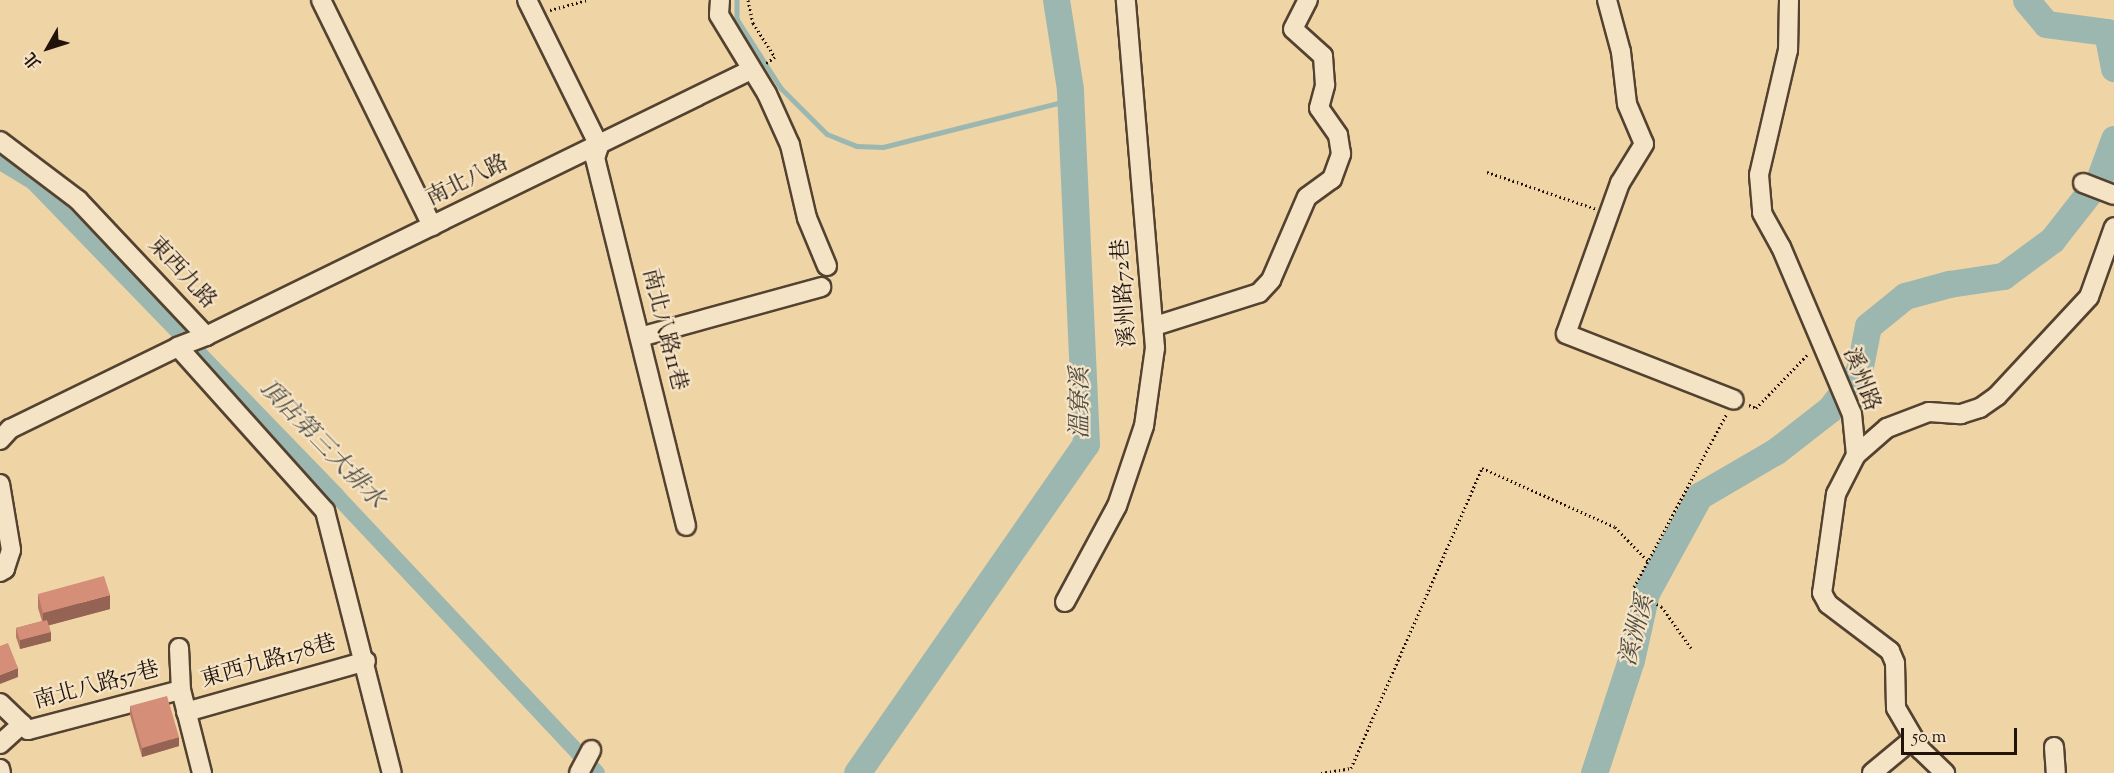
<!DOCTYPE html>
<html>
<head>
<meta charset="utf-8">
<style>
	body { margin:0 }
	#map { position:relative; width:2114px; height:773px; overflow:hidden; background:#efd4a6; font-family:"Sorts Mill Goudy","Noto Serif TC",serif }
	div>[style] { position:absolute }
	.stream>* { height:4.5px; margin:-2.25px; padding:0 2.25px; transform-origin:2.25px; border-radius:2.25px; background:#9cb7b0 }
	.canal>* { height:16px; margin:-8px; padding:0 8px; transform-origin:8px; border-radius:8px; background:#9cb7b0 }
	.river>* { height:27px; margin:-13.5px; padding:0 13.5px; transform-origin:13.5px; border-radius:13.5px; background:#9cb7b0 }
	.path>* { height:3px; margin-top:-1.5px; transform-origin:0; background:repeating-linear-gradient(90deg,#21120a 0 1.5px,transparent 0 4.5px) }
	.roads { filter:drop-shadow(2px 0 #544231) drop-shadow(-2px 0 #544231) drop-shadow(0 2px #544231) drop-shadow(0 -2px #544231) }
	.minor>* { height:18px; margin:-9px; padding:0 9px; transform-origin:9px; border-radius:9px; background:#f5e3c5 }
	.wall>* { inset:0; background:#b77a67 }
	.shaded-wall>* { inset:0; background:#956354 }
	.building>* { inset:0; background:#d58e78 }
	span { translate:-50% -50%; white-space:nowrap; text-align:center; line-height:1.15; -webkit-text-stroke:4.5px #f5e3c5; paint-order:stroke }
	.street-label { font-size:22px; color:#21120a }
	.water-label { font-size:24px; color:#4c4c44; font-style:italic }
	.north { position:absolute; left:18px; top:18px; width:60px; height:60px; -webkit-text-stroke:4px #f5e3c5; paint-order:stroke; rotate:231deg; font-size:16px; font-weight:700; line-height:24px; text-align:center; color:#21120a }
	.north::after { content:''; display:block; margin:auto; width:21px; height:27px; background:#21120a; clip-path:polygon(50% 0,100% 100%,50% 72%,0 100%) }
	.scale { position:absolute; left:1901px; top:728px; width:116px; height:27px; box-sizing:border-box; border:3px solid #21120a; border-top:0; padding-left:8px; font-size:18px; line-height:21px; white-space:nowrap; color:#21120a; -webkit-text-stroke:4px #f5e3c5; paint-order:stroke }
</style>
</head>
<body>
<div id="map">
	<div class="stream">
		<div style="left:737px;top:0;width:19px;rotate:90deg"></div>
		<div style="left:737px;top:19px;width:82px;rotate:57.5deg"></div>
		<div style="left:781px;top:88px;width:65px;rotate:45deg"></div>
		<div style="left:827px;top:134px;width:32px;rotate:22deg"></div>
		<div style="left:857px;top:146px;width:26px;rotate:2deg"></div>
		<div style="left:883px;top:147px;width:193px;rotate:-14.1deg"></div>
	</div>
	<div class="canal">
		<div style="left:0;top:162px;width:39px;rotate:31deg"></div>
		<div style="left:33px;top:182px;width:436px;rotate:45.9deg"></div>
		<div style="left:336px;top:495px;width:381px;rotate:46.8deg"></div>
	</div>
	<div class="river">
		<div style="left:2026px;top:0;width:31px;rotate:50deg"></div>
		<div style="left:2046px;top:24px;width:62px;rotate:7.5deg"></div>
		<div style="left:2107px;top:32px;width:37px;rotate:79deg"></div>
		<div style="left:857px;top:773px;width:401px;rotate:-55.2deg"></div>
		<div style="left:1086px;top:444px;width:355px;rotate:-92.6deg"></div>
		<div style="left:1070px;top:89px;width:90px;rotate:-98.9deg"></div>
		<div style="left:1594px;top:773px;width:119px;rotate:-71.9deg"></div>
		<div style="left:1631px;top:660px;width:69px;rotate:-77.4deg"></div>
		<div style="left:1646px;top:593px;width:111px;rotate:-61.3deg"></div>
		<div style="left:1699px;top:496px;width:89px;rotate:-30.3deg"></div>
		<div style="left:1776px;top:451px;width:68px;rotate:-37.9deg"></div>
		<div style="left:1830px;top:409px;width:48px;rotate:-52.7deg"></div>
		<div style="left:1859px;top:371px;width:46px;rotate:-78.7deg"></div>
		<div style="left:1868px;top:326px;width:48px;rotate:-39deg"></div>
		<div style="left:1905px;top:296px;width:46px;rotate:-15.3deg"></div>
		<div style="left:1949px;top:284px;width:55px;rotate:-8.4deg"></div>
		<div style="left:2003px;top:276px;width:61px;rotate:-36.3deg"></div>
		<div style="left:2052px;top:240px;width:76px;rotate:-51.9deg"></div>
		<div style="left:2099px;top:180px;width:44px;rotate:-69.9deg"></div>
	</div>
	<div class="path">
		<div style="left:748px;top:0;width:24px;rotate:78deg"></div>
		<div style="left:753px;top:23px;width:40px;rotate:57.1deg"></div>
		<div style="left:775px;top:57px;width:11px;rotate:146deg"></div>
		<div style="left:550px;top:10px;width:38px;rotate:-15deg"></div>
		<div style="left:1487px;top:172px;width:115px;rotate:18.7deg"></div>
		<div style="left:1749px;top:405px;width:8px;rotate:23deg"></div>
		<div style="left:1756px;top:408px;width:76px;rotate:-46.1deg"></div>
		<div style="left:1691px;top:648px;width:50px;rotate:-125.3deg"></div>
		<div style="left:1662px;top:607px;width:34px;rotate:-152deg"></div>
		<div style="left:1632px;top:591px;width:202px;rotate:-61.9deg"></div>
		<div style="left:1321px;top:773px;width:30px;rotate:-9deg"></div>
		<div style="left:1351px;top:768px;width:327px;rotate:-66.4deg"></div>
		<div style="left:1482px;top:468px;width:145px;rotate:23.9deg"></div>
		<div style="left:1615px;top:527px;width:47px;rotate:45.9deg"></div>
	</div>
	<div class="roads">
		<div class="minor">
			<div style="left:321px;top:0;width:252px;rotate:63.8deg"></div>
			<div style="left:527px;top:0;width:163px;rotate:63.7deg"></div>
			<div style="left:599px;top:146px;width:13px;rotate:108deg"></div>
			<div style="left:595px;top:158px;width:379px;rotate:76.1deg"></div>
			<div style="left:720px;top:0;width:15px;rotate:94deg"></div>
			<div style="left:719px;top:15px;width:92px;rotate:58.7deg"></div>
			<div style="left:767px;top:94px;width:56px;rotate:65.7deg"></div>
			<div style="left:790px;top:145px;width:75px;rotate:76.9deg"></div>
			<div style="left:807px;top:218px;width:52px;rotate:67.4deg"></div>
			<div style="left:1607px;top:0;width:54px;rotate:74.9deg"></div>
			<div style="left:1621px;top:52px;width:52px;rotate:83.4deg"></div>
			<div style="left:1627px;top:104px;width:43px;rotate:67deg"></div>
			<div style="left:1644px;top:144px;width:46px;rotate:121.6deg"></div>
			<div style="left:1620px;top:183px;width:160px;rotate:109.7deg"></div>
			<div style="left:1566px;top:334px;width:180px;rotate:21.4deg"></div>
			<div style="left:1789px;top:0;width:50px;rotate:91.1deg"></div>
			<div style="left:1788px;top:50px;width:128px;rotate:103.1deg"></div>
			<div style="left:1759px;top:175px;width:38px;rotate:85deg"></div>
			<div style="left:1762px;top:213px;width:39px;rotate:61deg"></div>
			<div style="left:1781px;top:247px;width:181px;rotate:67deg"></div>
			<div style="left:1852px;top:414px;width:41px;rotate:84.4deg"></div>
			<div style="left:1856px;top:455px;width:44px;rotate:117.1deg"></div>
			<div style="left:1836px;top:494px;width:100px;rotate:98deg"></div>
			<div style="left:1822px;top:593px;width:13px;rotate:61deg"></div>
			<div style="left:1828px;top:604px;width:78px;rotate:37.2deg"></div>
			<div style="left:1890px;top:651px;width:13px;rotate:67deg"></div>
			<div style="left:1895px;top:663px;width:45px;rotate:88.7deg"></div>
			<div style="left:1896px;top:708px;width:48px;rotate:59.7deg"></div>
			<div style="left:1920px;top:749px;width:35px;rotate:44deg"></div>
			<div style="left:0;top:141px;width:98px;rotate:37.1deg"></div>
			<div style="left:78px;top:200px;width:187px;rotate:46.7deg"></div>
			<div style="left:206px;top:336px;width:30px;rotate:159deg"></div>
			<div style="left:178px;top:347px;width:220px;rotate:48.1deg"></div>
			<div style="left:325px;top:511px;width:270px;rotate:75.7deg"></div>
			<div style="left:2083px;top:183px;width:33px;rotate:21deg"></div>
			<div style="left:1155px;top:326px;width:109px;rotate:-17.6deg"></div>
			<div style="left:1259px;top:293px;width:18px;rotate:-47deg"></div>
			<div style="left:1271px;top:280px;width:90px;rotate:-66.6deg"></div>
			<div style="left:1307px;top:197px;width:31px;rotate:-36deg"></div>
			<div style="left:1332px;top:179px;width:27px;rotate:-70deg"></div>
			<div style="left:1341px;top:154px;width:19px;rotate:-99deg"></div>
			<div style="left:1338px;top:135px;width:33px;rotate:-125deg"></div>
			<div style="left:1319px;top:108px;width:24px;rotate:-75deg"></div>
			<div style="left:1325px;top:85px;width:29px;rotate:-94deg"></div>
			<div style="left:1323px;top:56px;width:40px;rotate:-138deg"></div>
			<div style="left:1293px;top:29px;width:33px;rotate:-63deg"></div>
			<div style="left:206px;top:336px;width:606px;rotate:-26.02deg"></div>
			<div style="left:640px;top:337px;width:188px;rotate:-15.4deg"></div>
			<div style="left:0;top:440px;width:15px;rotate:-48deg"></div>
			<div style="left:10px;top:429px;width:187px;rotate:-26deg"></div>
			<div style="left:1856px;top:455px;width:41px;rotate:-41.1deg"></div>
			<div style="left:1887px;top:428px;width:45px;rotate:-20.9deg"></div>
			<div style="left:1929px;top:412px;width:32px;rotate:4deg"></div>
			<div style="left:1961px;top:414px;width:20px;rotate:-18deg"></div>
			<div style="left:1980px;top:408px;width:21px;rotate:-35deg"></div>
			<div style="left:1997px;top:396px;width:135px;rotate:-47.1deg"></div>
			<div style="left:2089px;top:297px;width:74px;rotate:-70.3deg"></div>
			<div style="left:0;top:484px;width:67px;rotate:80.5deg"></div>
			<div style="left:11px;top:550px;width:20px;rotate:108deg"></div>
			<div style="left:5px;top:569px;width:6px;rotate:149deg"></div>
			<div style="left:1065px;top:602px;width:109px;rotate:-61.6deg"></div>
			<div style="left:1117px;top:506px;width:84px;rotate:-71.4deg"></div>
			<div style="left:1144px;top:426px;width:79px;rotate:-82deg"></div>
			<div style="left:1155px;top:348px;width:349px;rotate:-94.8deg"></div>
			<div style="left:179px;top:648px;width:42px;rotate:87.3deg"></div>
			<div style="left:181px;top:690px;width:86px;rotate:75.8deg"></div>
			<div style="left:0;top:703px;width:39px;rotate:44deg"></div>
			<div style="left:28px;top:730px;width:158px;rotate:-14.7deg"></div>
			<div style="left:186px;top:712px;width:187px;rotate:-15.8deg"></div>
			<div style="left:0;top:744px;width:30px;rotate:-42deg"></div>
			<div style="left:2054px;top:747px;width:26px;rotate:86deg"></div>
			<div style="left:0;top:769px;width:4px;rotate:76deg"></div>
			<div style="left:579px;top:773px;width:26px;rotate:-62deg"></div>
			<div style="left:1872px;top:773px;width:53px;rotate:-39.7deg"></div>
		</div>
	</div>
	<div class="wall">
		<div style="clip-path:polygon(38px 594px,110px 609px,49px 625px,51px 641px,20px 649px,16px 637px,16px 628px,42px 621px,38px 608px)"></div>
		<div style="clip-path:polygon(130px 706px,179px 746px,142px 757px,130px 715px)"></div>
	</div>
	<div class="shaded-wall">
		<div style="clip-path:polygon(110px 595px,110px 609px,43px 627px,43px 613px)"></div>
		<div style="clip-path:polygon(51px 632px,51px 641px,20px 649px,20px 640px)"></div>
		<div style="clip-path:polygon(18px 668px,18px 677px,0 684px,0 675px)"></div>
		<div style="clip-path:polygon(179px 737px,179px 746px,142px 757px,142px 748px)"></div>
	</div>
	<div class="building">
		<div style="clip-path:polygon(104px 576px,110px 595px,43px 613px,38px 594px)"></div>
		<div style="clip-path:polygon(47px 620px,51px 632px,20px 640px,16px 628px)"></div>
		<div style="clip-path:polygon(8px 643px,18px 668px,0 675px,0 646px)"></div>
		<div style="clip-path:polygon(167px 696px,179px 737px,142px 748px,130px 706px)"></div>
	</div>
	<div class="street-label">
		<span style="left:468px;top:182px;rotate:-26deg">南北八路</span>
		<span style="left:181px;top:274px;rotate:47deg">東西九路</span>
		<span style="left:1126px;top:293px;rotate:-94deg">溪州路72巷</span>
		<span style="left:663px;top:330px;rotate:76deg">南北八路11巷</span>
		<span style="left:1860px;top:380px;rotate:69deg">溪州路</span>
		<span style="left:269px;top:663px;rotate:-16deg">東西九路178巷</span>
		<span style="left:97px;top:687px;rotate:-15deg">南北八路57巷</span>
	</div>
	<div class="water-label">
		<span style="left:1082px;top:403px;rotate:-90deg">溫寮溪</span>
		<span style="left:321px;top:445px;rotate:46deg">頂店第三大排水</span>
		<span style="left:1638px;top:631px;rotate:-75deg">溪洲溪</span>
	</div>
	<div class="north">北</div>
	<div class="scale">50 m</div>
</div>
</body>
</html>
